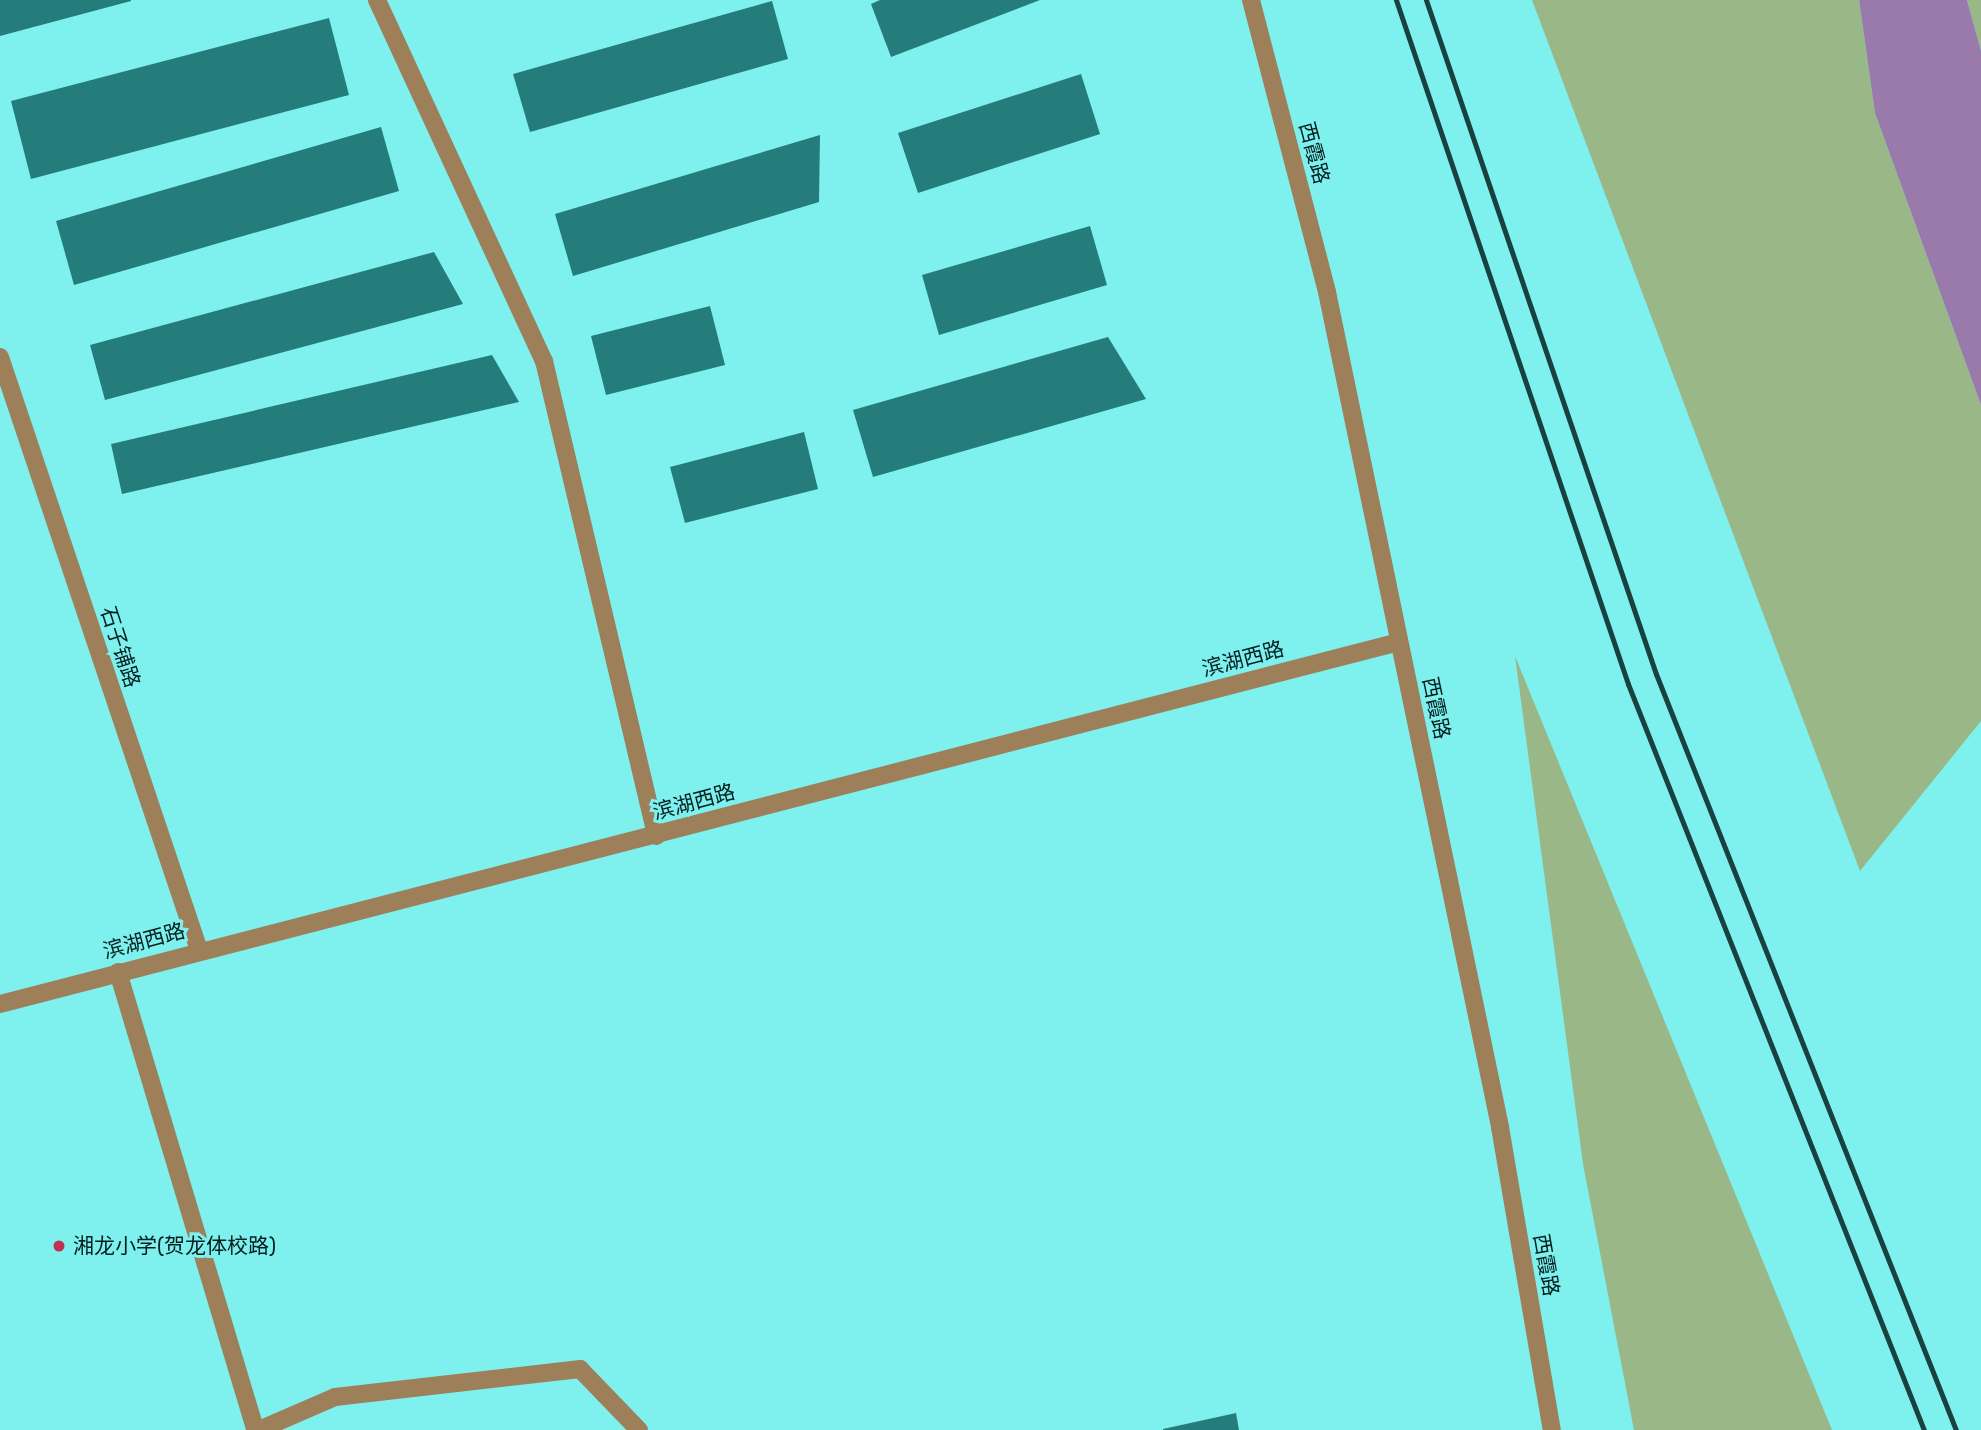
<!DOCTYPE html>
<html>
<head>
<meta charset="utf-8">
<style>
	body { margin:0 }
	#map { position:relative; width:1981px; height:1430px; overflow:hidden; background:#7ef1ef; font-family:Rubik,"Noto Sans SC",sans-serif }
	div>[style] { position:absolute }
	.green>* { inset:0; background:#9ab787 }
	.water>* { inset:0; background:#9a7aab }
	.building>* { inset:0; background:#257d7b }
	.minor>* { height:18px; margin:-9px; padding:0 9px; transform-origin:9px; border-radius:9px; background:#9d805a }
	.rail>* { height:5px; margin:-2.5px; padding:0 2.5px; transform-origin:2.5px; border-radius:2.5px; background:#194140 }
	.dots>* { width:19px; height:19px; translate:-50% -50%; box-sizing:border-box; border:4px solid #7ef1ef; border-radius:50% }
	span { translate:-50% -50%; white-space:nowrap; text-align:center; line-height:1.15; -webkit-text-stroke:6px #7ef1ef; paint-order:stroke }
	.street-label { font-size:21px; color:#051f1e }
	.poi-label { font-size:21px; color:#051f1e }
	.left { translate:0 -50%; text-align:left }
</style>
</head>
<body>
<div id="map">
	<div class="green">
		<div style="clip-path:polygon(1532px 0,1859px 0,1875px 113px,1981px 405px,1981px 721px,1860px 871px)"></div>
		<div style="clip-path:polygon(1967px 0,1981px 0,1981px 51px)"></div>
		<div style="clip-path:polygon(1515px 656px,1832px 1430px,1634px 1430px,1583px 1164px)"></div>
	</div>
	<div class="water">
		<div style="clip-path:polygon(1859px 0,1967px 0,1981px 51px,1981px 405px,1875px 113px)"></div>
	</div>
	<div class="building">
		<div style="clip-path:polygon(0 0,131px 0,131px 1px,0 36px)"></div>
		<div style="clip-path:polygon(880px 0,1040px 0,891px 57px,871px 4px)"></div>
		<div style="clip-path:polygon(772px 1px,788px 59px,530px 132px,513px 74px)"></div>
		<div style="clip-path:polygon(329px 18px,349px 95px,31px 179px,11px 101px)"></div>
		<div style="clip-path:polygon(1081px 74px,1100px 134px,918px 193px,898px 133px)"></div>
		<div style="clip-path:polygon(381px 127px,399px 191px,74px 285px,56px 221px)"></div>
		<div style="clip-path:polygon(820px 135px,819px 202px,573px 276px,555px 214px)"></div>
		<div style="clip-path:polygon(1090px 226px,1107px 285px,939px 335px,922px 275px)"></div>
		<div style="clip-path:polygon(434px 252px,463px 304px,105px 400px,90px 345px)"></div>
		<div style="clip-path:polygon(710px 306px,725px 365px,606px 395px,591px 336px)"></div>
		<div style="clip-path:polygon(1108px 337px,1146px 399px,873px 477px,853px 410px)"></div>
		<div style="clip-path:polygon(492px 355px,519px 402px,122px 494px,111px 444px)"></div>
		<div style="clip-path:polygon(804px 432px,818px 489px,685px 523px,670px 467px)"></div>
		<div style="clip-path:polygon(1236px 1413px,1239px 1430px,1163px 1430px,1163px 1429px)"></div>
	</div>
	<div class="minor">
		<div style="left:377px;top:0;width:398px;rotate:65.2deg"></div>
		<div style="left:544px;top:361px;width:488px;rotate:76.7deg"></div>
		<div style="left:1251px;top:0;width:302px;rotate:75.4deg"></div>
		<div style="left:1327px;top:292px;width:853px;rotate:78.29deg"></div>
		<div style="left:1500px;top:1127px;width:307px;rotate:80.3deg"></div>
		<div style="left:0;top:357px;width:625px;rotate:71.45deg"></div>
		<div style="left:118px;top:972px;width:478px;rotate:73.3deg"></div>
		<div style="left:0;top:1004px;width:1445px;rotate:-14.51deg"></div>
		<div style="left:259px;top:1430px;width:83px;rotate:-23.5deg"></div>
		<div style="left:335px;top:1397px;width:247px;rotate:-6.5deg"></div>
		<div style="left:580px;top:1369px;width:85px;rotate:46deg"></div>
	</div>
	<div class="rail">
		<div style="left:1396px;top:0;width:722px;rotate:71.26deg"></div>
		<div style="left:1628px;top:684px;width:803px;rotate:68.36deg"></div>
		<div style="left:1426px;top:0;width:712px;rotate:71.16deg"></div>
		<div style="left:1656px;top:674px;width:813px;rotate:68.36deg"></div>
	</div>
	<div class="dots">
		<div style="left:59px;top:1246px;background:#c0304f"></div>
	</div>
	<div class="street-label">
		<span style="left:1314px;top:153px;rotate:75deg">西霞路</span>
		<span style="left:120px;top:647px;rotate:72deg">石子铺路</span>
		<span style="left:1243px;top:659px;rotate:-15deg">滨湖西路</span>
		<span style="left:1436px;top:708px;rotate:78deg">西霞路</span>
		<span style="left:694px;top:802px;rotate:-15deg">滨湖西路</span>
		<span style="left:144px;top:941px;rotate:-15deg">滨湖西路</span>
		<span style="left:1546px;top:1265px;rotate:80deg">西霞路</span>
	</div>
	<div class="poi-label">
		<span class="left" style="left:73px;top:1246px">湘龙小学(贺龙体校路)</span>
	</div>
</div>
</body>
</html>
